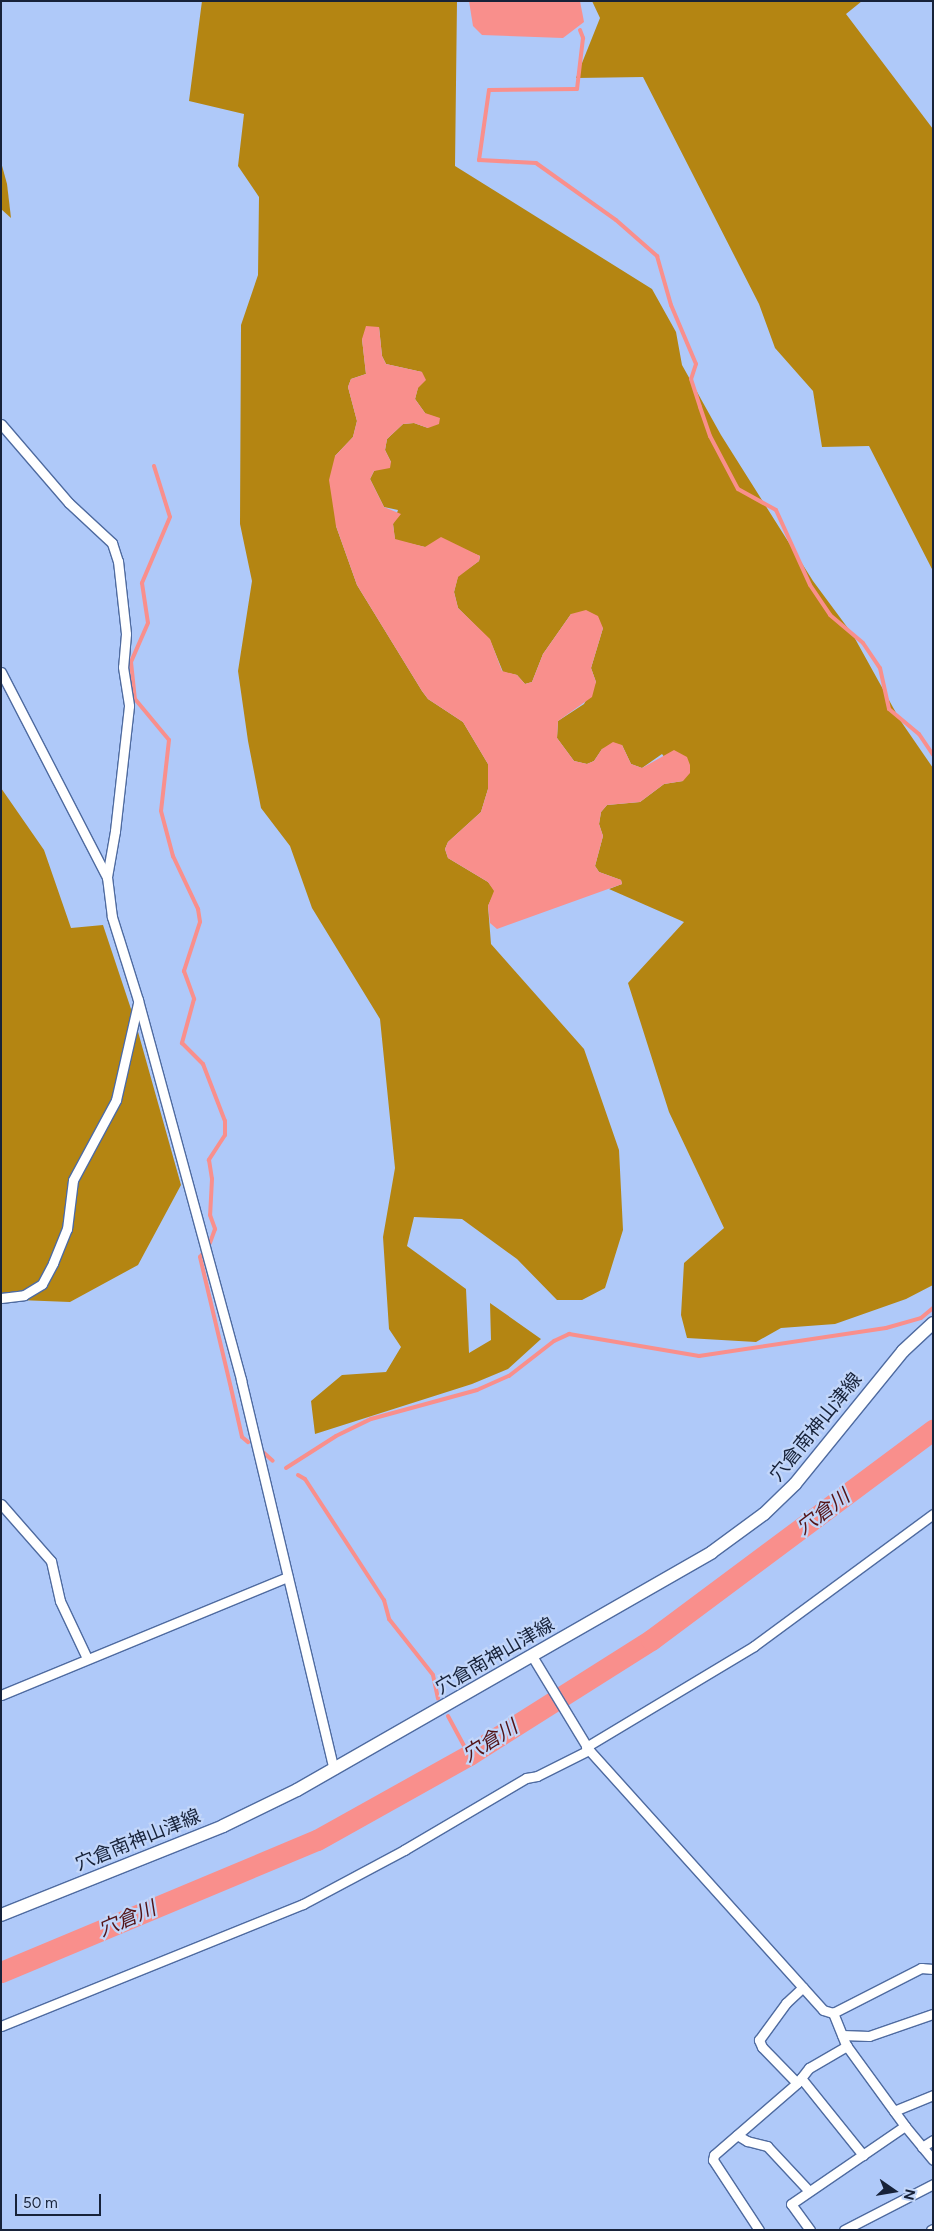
<!DOCTYPE html>
<html>
<head>
<meta charset="utf-8">
<style>
	body { margin:0 }
	#map { position:relative; width:934px; height:2231px; overflow:hidden; background:#afc9f9; font-family:Figtree,"Noto Sans JP",sans-serif }
	div>[style] { position:absolute }
	.forest>* { inset:0; background:#b48512 }
	.water>* { inset:0; background:#f98f8c }
	.stream>* { height:4px; margin:-2px; padding:0 2px; transform-origin:2px; border-radius:2px; background:#f98f8c }
	.river>* { height:21px; margin:-10.5px; padding:0 10.5px; transform-origin:10.5px; border-radius:10.5px; background:#f98f8c }
	.roads { filter:drop-shadow(1px 0 #4f6ba0) drop-shadow(-1px 0 #4f6ba0) drop-shadow(0 1px #4f6ba0) drop-shadow(0 -1px #4f6ba0) }
	.street>* { height:9px; margin:-4.5px; padding:0 4.5px; transform-origin:4.5px; border-radius:4.5px; background:#fff }
	.secondary>* { height:12px; margin:-6px; padding:0 6px; transform-origin:6px; border-radius:6px; background:#fff }
	span { translate:-50% -50%; white-space:nowrap; text-align:center; line-height:1.15; -webkit-text-stroke:4.5px #c2d6fa; paint-order:stroke }
	.street-label { font-size:19px; color:#172239 }
	.water-label { font-size:20px; color:#531316; font-style:italic }
	.frame { position:absolute; inset:0; border:2px solid #172239; pointer-events:none }
	.north { position:absolute; left:869px; top:2166px; width:50px; height:50px; -webkit-text-stroke:4px #c2d6fa; paint-order:stroke; rotate:103deg; font-size:14px; font-weight:700; line-height:20px; text-align:center; color:#172239 }
	.north::after { content:''; display:block; margin:auto; width:18px; height:22px; background:#172239; clip-path:polygon(50% 0,100% 100%,50% 72%,0 100%) }
	.scale { position:absolute; left:15px; top:2194px; width:86px; height:22px; box-sizing:border-box; border:2px solid #172239; border-top:0; padding-left:6px; font-size:15px; line-height:18px; white-space:nowrap; color:#172239; -webkit-text-stroke:4px #c2d6fa; paint-order:stroke }
</style>
</head>
<body>
<div id="map">
	<div class="forest">
		<div style="clip-path:polygon(202px 1px,457px 1px,455px 166px,652px 289px,676px 332px,682px 365px,721px 435px,813px 581px,853px 635px,900px 720px,933px 768px,933px 1285px,906px 1299px,835px 1324px,781px 1328px,756px 1342px,687px 1338px,681px 1315px,684px 1263px,724px 1228px,669px 1112px,628px 983px,684px 922px,609px 889px,622px 884px,621px 880px,599px 872px,595px 866px,603px 836px,599px 824px,601px 812px,607px 805px,640px 802px,664px 784px,683px 781px,662px 754px,642px 768px,631px 764px,622px 745px,602px 749px,594px 761px,587px 764px,574px 761px,557px 738px,558px 721px,584px 704px,596px 682px,591px 668px,603px 628px,571px 614px,543px 654px,532px 682px,525px 684px,517px 675px,503px 672px,490px 640px,458px 608px,454px 592px,458px 576px,479px 561px,480px 556px,450px 544px,425px 547px,395px 540px,393px 524px,398px 510px,384px 507px,370px 479px,374px 471px,391px 462px,385px 450px,387px 439px,403px 424px,414px 423px,428px 428px,425px 413px,415px 399px,422px 372px,386px 364px,382px 356px,379px 327px,362px 339px,366px 374px,351px 379px,348px 387px,357px 421px,353px 437px,335px 456px,336px 526px,357px 585px,422px 691px,428px 699px,463px 722px,488px 764px,488px 789px,481px 812px,448px 842px,445px 849px,448px 858px,488px 882px,495px 891px,488px 906px,491px 944px,584px 1049px,619px 1150px,623px 1230px,605px 1288px,582px 1300px,557px 1300px,517px 1259px,462px 1219px,414px 1217px,407px 1246px,466px 1289px,469px 1353px,491px 1340px,490px 1303px,541px 1339px,508px 1369px,472px 1384px,315px 1434px,311px 1401px,342px 1375px,386px 1372px,401px 1347px,389px 1329px,383px 1237px,395px 1168px,380px 1019px,312px 908px,290px 846px,261px 808px,248px 741px,238px 671px,252px 581px,240px 524px,241px 325px,258px 275px,259px 197px,238px 166px,244px 114px,189px 101px)"></div>
		<div style="clip-path:polygon(592px 1px,862px 1px,846px 14px,933px 129px,933px 571px,869px 446px,822px 447px,813px 391px,775px 348px,759px 304px,643px 77px,576px 78px,600px 18px)"></div>
		<div style="clip-path:polygon(1px 162px,7px 184px,11px 218px,1px 209px)"></div>
		<div style="clip-path:polygon(1px 788px,44px 850px,71px 928px,103px 925px,135px 1021px,181px 1185px,138px 1265px,70px 1302px,19px 1300px,1px 1295px)"></div>
	</div>
	<div class="water">
		<div style="clip-path:polygon(469px 1px,580px 1px,584px 22px,563px 38px,482px 35px,473px 26px)"></div>
		<div style="clip-path:polygon(366px 326px,379px 327px,382px 356px,386px 364px,422px 372px,426px 380px,418px 388px,415px 399px,425px 413px,440px 418px,439px 424px,428px 428px,414px 423px,403px 424px,387px 439px,385px 450px,391px 462px,390px 468px,374px 471px,370px 479px,384px 507px,401px 514px,393px 524px,395px 539px,425px 547px,441px 537px,480px 556px,479px 561px,458px 577px,454px 592px,458px 608px,490px 639px,502px 671px,517px 675px,525px 684px,532px 682px,543px 654px,571px 614px,586px 610px,598px 616px,603px 628px,591px 668px,596px 682px,592px 697px,558px 721px,557px 738px,574px 761px,587px 764px,594px 761px,602px 749px,613px 742px,622px 745px,631px 764px,642px 768px,674px 750px,687px 757px,690px 765px,690px 773px,683px 781px,664px 784px,640px 802px,607px 805px,601px 812px,599px 824px,603px 836px,595px 866px,599px 872px,621px 880px,622px 884px,497px 929px,490px 923px,488px 906px,494px 891px,488px 882px,448px 858px,445px 849px,448px 842px,481px 812px,488px 789px,488px 764px,463px 722px,428px 699px,422px 691px,357px 585px,336px 526px,329px 480px,335px 456px,353px 437px,357px 421px,348px 387px,351px 379px,366px 374px,362px 339px)"></div>
	</div>
	<div class="stream">
		<div style="left:580px;top:30px;width:9px;rotate:69deg"></div>
		<div style="left:583px;top:38px;width:51px;rotate:96.7deg"></div>
		<div style="left:577px;top:89px;width:88px;rotate:179.3deg"></div>
		<div style="left:489px;top:90px;width:71px;rotate:98.1deg"></div>
		<div style="left:479px;top:160px;width:57px;rotate:3deg"></div>
		<div style="left:536px;top:163px;width:98px;rotate:35.5deg"></div>
		<div style="left:616px;top:220px;width:55px;rotate:41.3deg"></div>
		<div style="left:657px;top:256px;width:51px;rotate:74.1deg"></div>
		<div style="left:671px;top:305px;width:64px;rotate:67deg"></div>
		<div style="left:696px;top:364px;width:16px;rotate:108deg"></div>
		<div style="left:691px;top:379px;width:29px;rotate:72deg"></div>
		<div style="left:700px;top:407px;width:31px;rotate:71deg"></div>
		<div style="left:710px;top:436px;width:60px;rotate:62.2deg"></div>
		<div style="left:738px;top:489px;width:43px;rotate:28.9deg"></div>
		<div style="left:776px;top:510px;width:82px;rotate:65.6deg"></div>
		<div style="left:810px;top:585px;width:36px;rotate:56deg"></div>
		<div style="left:830px;top:615px;width:43px;rotate:40.3deg"></div>
		<div style="left:863px;top:643px;width:30px;rotate:56deg"></div>
		<div style="left:880px;top:668px;width:42px;rotate:77.6deg"></div>
		<div style="left:889px;top:709px;width:39px;rotate:40deg"></div>
		<div style="left:919px;top:734px;width:25px;rotate:56deg"></div>
		<div style="left:154px;top:466px;width:53px;rotate:72.6deg"></div>
		<div style="left:170px;top:517px;width:72px;rotate:113deg"></div>
		<div style="left:142px;top:583px;width:40px;rotate:81.5deg"></div>
		<div style="left:148px;top:623px;width:43px;rotate:113.6deg"></div>
		<div style="left:131px;top:662px;width:37px;rotate:84deg"></div>
		<div style="left:135px;top:699px;width:53px;rotate:50.3deg"></div>
		<div style="left:169px;top:740px;width:71px;rotate:96.4deg"></div>
		<div style="left:161px;top:811px;width:47px;rotate:75.1deg"></div>
		<div style="left:173px;top:856px;width:59px;rotate:64.7deg"></div>
		<div style="left:198px;top:909px;width:13px;rotate:81deg"></div>
		<div style="left:200px;top:922px;width:52px;rotate:108.1deg"></div>
		<div style="left:184px;top:971px;width:30px;rotate:70deg"></div>
		<div style="left:194px;top:999px;width:46px;rotate:105.3deg"></div>
		<div style="left:182px;top:1043px;width:30px;rotate:45deg"></div>
		<div style="left:203px;top:1064px;width:61px;rotate:68.9deg"></div>
		<div style="left:225px;top:1121px;width:14px;rotate:90deg"></div>
		<div style="left:225px;top:1135px;width:30px;rotate:123deg"></div>
		<div style="left:209px;top:1160px;width:19px;rotate:81deg"></div>
		<div style="left:212px;top:1179px;width:36px;rotate:93deg"></div>
		<div style="left:210px;top:1215px;width:15px;rotate:70deg"></div>
		<div style="left:215px;top:1229px;width:15px;rotate:110deg"></div>
		<div style="left:204px;top:1252px;width:6px;rotate:129deg"></div>
		<div style="left:200px;top:1257px;width:135px;rotate:76.7deg"></div>
		<div style="left:231px;top:1388px;width:50px;rotate:77.3deg"></div>
		<div style="left:242px;top:1437px;width:8px;rotate:40deg"></div>
		<div style="left:263px;top:1452px;width:13px;rotate:42deg"></div>
		<div style="left:286px;top:1468px;width:59px;rotate:-32.6deg"></div>
		<div style="left:336px;top:1436px;width:39px;rotate:-26deg"></div>
		<div style="left:371px;top:1419px;width:110px;rotate:-15.3deg"></div>
		<div style="left:477px;top:1390px;width:35px;rotate:-24deg"></div>
		<div style="left:509px;top:1376px;width:57px;rotate:-37.9deg"></div>
		<div style="left:554px;top:1341px;width:17px;rotate:-25deg"></div>
		<div style="left:569px;top:1334px;width:132px;rotate:9.6deg"></div>
		<div style="left:699px;top:1356px;width:189px;rotate:-8.5deg"></div>
		<div style="left:886px;top:1328px;width:36px;rotate:-16deg"></div>
		<div style="left:921px;top:1318px;width:16px;rotate:-40deg"></div>
		<div style="left:298px;top:1475px;width:8px;rotate:30deg"></div>
		<div style="left:305px;top:1479px;width:145px;rotate:56.9deg"></div>
		<div style="left:384px;top:1600px;width:20px;rotate:75deg"></div>
		<div style="left:389px;top:1619px;width:71px;rotate:51.8deg"></div>
		<div style="left:433px;top:1675px;width:24px;rotate:78deg"></div>
		<div style="left:448px;top:1716px;width:44px;rotate:61.7deg"></div>
	</div>
	<div class="river">
		<div style="left:1px;top:1972px;width:342px;rotate:-22.7deg"></div>
		<div style="left:317px;top:1840px;width:174px;rotate:-29.2deg"></div>
		<div style="left:469px;top:1755px;width:215px;rotate:-32.3deg"></div>
		<div style="left:651px;top:1640px;width:352px;rotate:-36.7deg"></div>
	</div>
	<div class="roads">
		<div class="street">
			<div style="left:1px;top:424px;width:104px;rotate:49.3deg"></div>
			<div style="left:69px;top:503px;width:59px;rotate:42.9deg"></div>
			<div style="left:112px;top:543px;width:19px;rotate:72deg"></div>
			<div style="left:118px;top:561px;width:73px;rotate:83.7deg"></div>
			<div style="left:126px;top:634px;width:33px;rotate:95deg"></div>
			<div style="left:123px;top:667px;width:39px;rotate:81deg"></div>
			<div style="left:129px;top:706px;width:126px;rotate:96.4deg"></div>
			<div style="left:115px;top:831px;width:47px;rotate:99.9deg"></div>
			<div style="left:1px;top:672px;width:231px;rotate:62.7deg"></div>
			<div style="left:107px;top:877px;width:40px;rotate:82.9deg"></div>
			<div style="left:112px;top:917px;width:87px;rotate:72.6deg"></div>
			<div style="left:138px;top:1000px;width:394px;rotate:74.8deg"></div>
			<div style="left:241px;top:1380px;width:400px;rotate:76.6deg"></div>
			<div style="left:1px;top:1298px;width:23px;rotate:-7deg"></div>
			<div style="left:24px;top:1295px;width:21px;rotate:-31deg"></div>
			<div style="left:42px;top:1284px;width:24px;rotate:-62deg"></div>
			<div style="left:53px;top:1263px;width:37px;rotate:-68deg"></div>
			<div style="left:67px;top:1229px;width:49px;rotate:-83deg"></div>
			<div style="left:73px;top:1180px;width:91px;rotate:-61.7deg"></div>
			<div style="left:116px;top:1100px;width:99px;rotate:-77.2deg"></div>
			<div style="left:1px;top:1504px;width:76px;rotate:48.7deg"></div>
			<div style="left:51px;top:1561px;width:41px;rotate:77.3deg"></div>
			<div style="left:60px;top:1601px;width:63px;rotate:64.7deg"></div>
			<div style="left:532px;top:1656px;width:110px;rotate:58.8deg"></div>
			<div style="left:589px;top:1750px;width:350px;rotate:48deg"></div>
			<div style="left:823px;top:2010px;width:10px;rotate:17deg"></div>
			<div style="left:833px;top:2013px;width:99px;rotate:-27.1deg"></div>
			<div style="left:921px;top:1968px;width:12px;rotate:5deg"></div>
			<div style="left:1px;top:1695px;width:310px;rotate:-22.4deg"></div>
			<div style="left:586px;top:1747px;width:196px;rotate:-31deg"></div>
			<div style="left:754px;top:1646px;width:222px;rotate:-36.4deg"></div>
			<div style="left:1px;top:2026px;width:326px;rotate:-22deg"></div>
			<div style="left:303px;top:1904px;width:115px;rotate:-28.1deg"></div>
			<div style="left:404px;top:1850px;width:142px;rotate:-30.5deg"></div>
			<div style="left:526px;top:1778px;width:11px;rotate:-10deg"></div>
			<div style="left:537px;top:1776px;width:58px;rotate:-26.6deg"></div>
			<div style="left:842px;top:2035px;width:27px;rotate:2deg"></div>
			<div style="left:869px;top:2036px;width:68px;rotate:-19deg"></div>
			<div style="left:801px;top:2078px;width:99px;rotate:51.2deg"></div>
			<div style="left:798px;top:2082px;width:18px;rotate:-52deg"></div>
			<div style="left:809px;top:2068px;width:44px;rotate:-30.1deg"></div>
			<div style="left:894px;top:2111px;width:42px;rotate:-22.3deg"></div>
			<div style="left:905px;top:2126px;width:44px;rotate:50.5deg"></div>
			<div style="left:737px;top:2135px;width:12px;rotate:31deg"></div>
			<div style="left:747px;top:2141px;width:21px;rotate:14deg"></div>
			<div style="left:767px;top:2146px;width:60px;rotate:47deg"></div>
			<div style="left:922px;top:2147px;width:13px;rotate:-32deg"></div>
			<div style="left:759px;top:2230px;width:84px;rotate:-123.3deg"></div>
			<div style="left:713px;top:2160px;width:5px;rotate:-79deg"></div>
			<div style="left:714px;top:2155px;width:110px;rotate:-40.9deg"></div>
			<div style="left:797px;top:2083px;width:50px;rotate:-134.2deg"></div>
			<div style="left:762px;top:2047px;width:8px;rotate:-113deg"></div>
			<div style="left:759px;top:2040px;width:46px;rotate:-53.9deg"></div>
			<div style="left:786px;top:2003px;width:23px;rotate:-43deg"></div>
			<div style="left:810px;top:2230px;width:32px;rotate:-126deg"></div>
			<div style="left:791px;top:2204px;width:138px;rotate:-34.4deg"></div>
			<div style="left:905px;top:2126px;width:100px;rotate:-126.1deg"></div>
			<div style="left:846px;top:2045px;width:35px;rotate:-112deg"></div>
			<div style="left:844px;top:2230px;width:100px;rotate:-27.3deg"></div>
			<div style="left:931px;top:2230px;width:2px;rotate:-27deg"></div>
		</div>
		<div class="secondary">
			<div style="left:1px;top:1915px;width:239px;rotate:-21.8deg"></div>
			<div style="left:223px;top:1826px;width:82px;rotate:-25.9deg"></div>
			<div style="left:297px;top:1790px;width:478px;rotate:-29.8deg"></div>
			<div style="left:712px;top:1552px;width:64px;rotate:-36.2deg"></div>
			<div style="left:764px;top:1514px;width:43px;rotate:-44.1deg"></div>
			<div style="left:795px;top:1484px;width:171px;rotate:-50.9deg"></div>
			<div style="left:903px;top:1351px;width:41px;rotate:-43deg"></div>
		</div>
	</div>
	<div class="street-label">
		<span style="left:816px;top:1427px;rotate:-51deg">穴倉南神山津線</span>
		<span style="left:495px;top:1656px;rotate:-30deg">穴倉南神山津線</span>
		<span style="left:138px;top:1840px;rotate:-22deg">穴倉南神山津線</span>
	</div>
	<div class="water-label">
		<span style="left:823px;top:1512px;rotate:-37deg">穴倉川</span>
		<span style="left:490px;top:1741px;rotate:-32deg">穴倉川</span>
		<span style="left:127px;top:1919px;rotate:-23deg">穴倉川</span>
	</div>
	<div class="frame"></div>
	<div class="north">N</div>
	<div class="scale">50 m</div>
</div>
</body>
</html>
